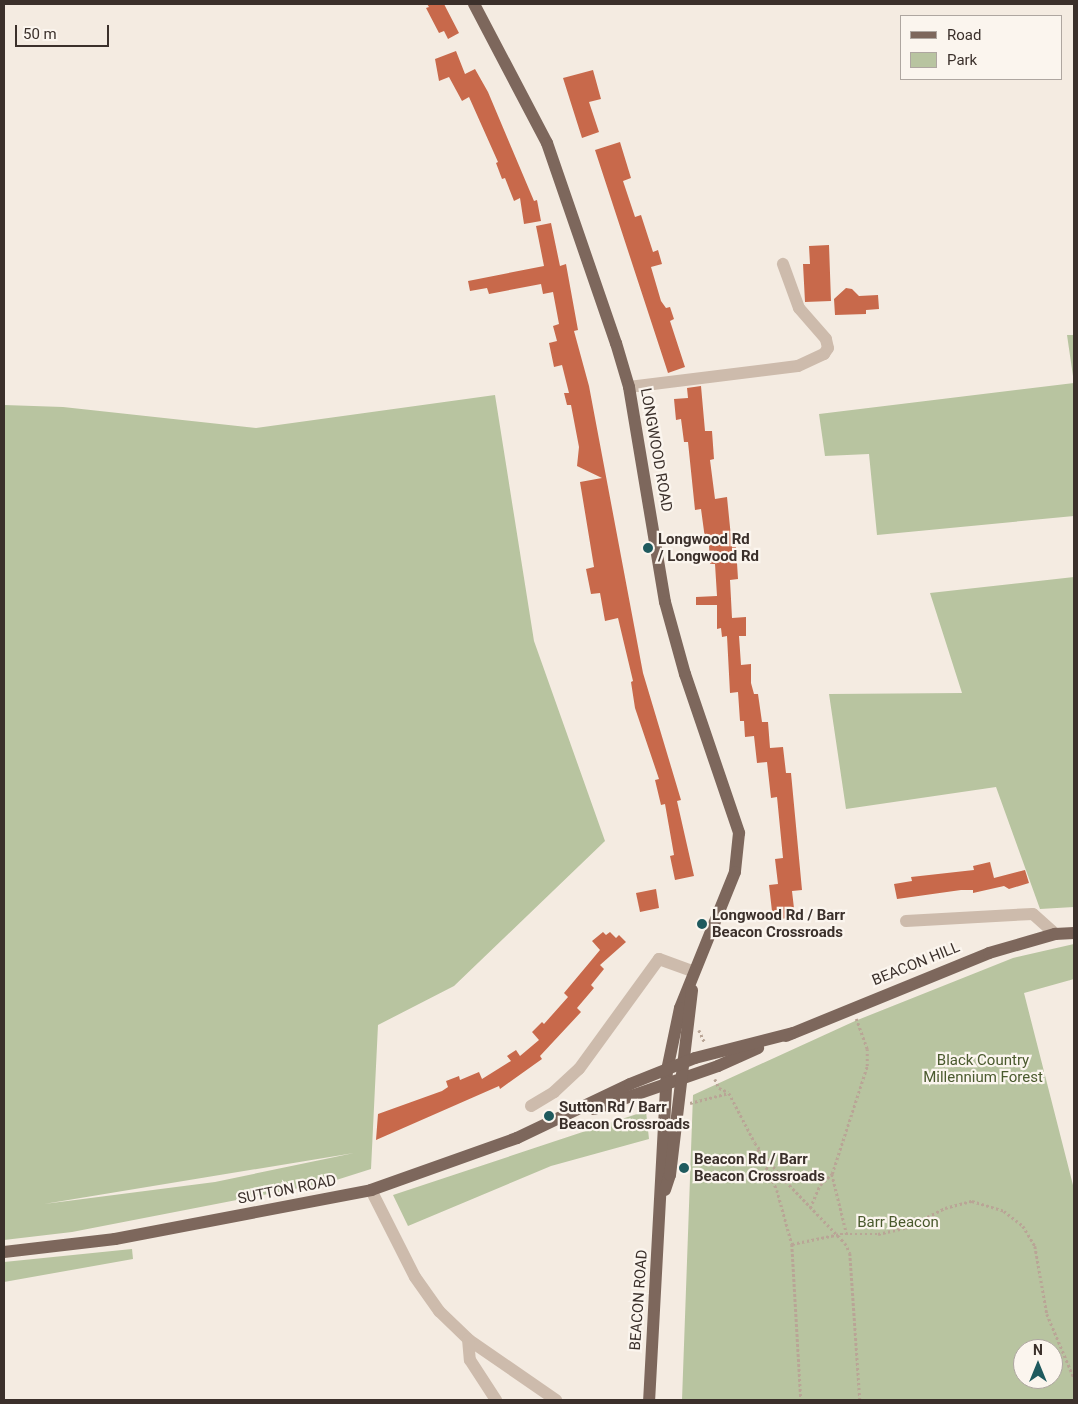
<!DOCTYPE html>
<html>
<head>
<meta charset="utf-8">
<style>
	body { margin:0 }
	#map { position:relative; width:1078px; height:1404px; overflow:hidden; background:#f4ebe1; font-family:Roboto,sans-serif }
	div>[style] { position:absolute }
	.green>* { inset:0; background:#b8c4a0 }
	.building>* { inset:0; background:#c8694b }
	.path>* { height:2.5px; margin-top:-1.25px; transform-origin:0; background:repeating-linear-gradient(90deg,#b9a596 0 2.5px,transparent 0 5px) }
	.minor>* { height:12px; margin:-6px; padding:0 6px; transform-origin:6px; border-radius:6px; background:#cdbbac }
	.major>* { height:12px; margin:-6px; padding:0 6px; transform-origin:6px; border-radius:6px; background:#7d675c }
	.dots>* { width:14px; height:14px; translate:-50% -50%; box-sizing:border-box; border:2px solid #fbf5ee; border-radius:50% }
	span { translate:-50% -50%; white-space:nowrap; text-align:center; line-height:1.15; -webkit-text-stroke:4.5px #fbf5ee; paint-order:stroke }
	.street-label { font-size:15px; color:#3b302b }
	.poi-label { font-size:15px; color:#3b302b; font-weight:700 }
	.left { translate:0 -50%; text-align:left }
	.park-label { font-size:15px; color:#4a5a2e }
	.frame { position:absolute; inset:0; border:5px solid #3b302b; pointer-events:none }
	.legend { position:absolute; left:900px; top:15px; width:162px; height:65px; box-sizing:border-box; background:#fbf5ee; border:1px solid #aea6a0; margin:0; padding:6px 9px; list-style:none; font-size:15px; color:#3b302b }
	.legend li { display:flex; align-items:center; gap:10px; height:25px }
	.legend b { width:25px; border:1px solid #aea6a0 }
	.north { position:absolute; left:1013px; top:1339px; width:50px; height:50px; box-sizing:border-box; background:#fbf5ee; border:1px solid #aea6a0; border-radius:50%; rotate:0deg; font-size:14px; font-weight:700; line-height:20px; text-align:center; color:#3b302b }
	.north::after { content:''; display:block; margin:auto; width:18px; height:22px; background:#1f5a5e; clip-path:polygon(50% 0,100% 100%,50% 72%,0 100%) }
	.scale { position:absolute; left:15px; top:25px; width:94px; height:22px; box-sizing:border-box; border:2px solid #3b302b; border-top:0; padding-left:6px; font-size:15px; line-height:18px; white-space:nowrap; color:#3b302b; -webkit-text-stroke:4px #fbf5ee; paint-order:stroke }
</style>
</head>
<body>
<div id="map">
	<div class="green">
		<div style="clip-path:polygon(1067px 335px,1074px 335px,1074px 516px,877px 535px,869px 454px,825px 456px,819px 414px,1074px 383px)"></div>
		<div style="clip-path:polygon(evenodd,495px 395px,534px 641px,605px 841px,454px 986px,378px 1025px,371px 1169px,330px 1182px,72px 1232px,4px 1240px,4px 405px,63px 407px,256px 428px,495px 395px,354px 1153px,215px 1182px,44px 1204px,354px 1153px)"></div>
		<div style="clip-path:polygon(1074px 577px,1074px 907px,1040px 909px,996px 787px,846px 809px,829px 694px,962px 693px,930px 593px)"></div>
		<div style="clip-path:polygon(evenodd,1074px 944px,1074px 979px,1024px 993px,1074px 1189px,1074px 1400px,682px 1400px,693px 1095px,855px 1021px,1013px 958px,1074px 944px,1023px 1349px,1053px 1349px,1053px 1379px,1023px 1379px,1023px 1349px)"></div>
		<div style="clip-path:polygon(646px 1111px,649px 1139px,551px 1166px,408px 1226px,393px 1195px)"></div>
		<div style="clip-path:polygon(132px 1249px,133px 1259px,4px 1282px,4px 1262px)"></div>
	</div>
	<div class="building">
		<div style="clip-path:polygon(427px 4px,444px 4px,459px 33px,448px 39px,444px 31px,439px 33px,426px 8px,429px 7px)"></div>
		<div style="clip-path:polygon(456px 51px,465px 74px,475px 69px,488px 92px,534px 201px,537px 200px,541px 221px,524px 224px,520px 198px,514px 201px,505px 178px,502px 179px,496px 163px,498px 162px,469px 97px,462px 101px,449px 77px,439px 81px,435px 59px)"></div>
		<div style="clip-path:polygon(593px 70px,601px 99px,589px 102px,599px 132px,582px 138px,563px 78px)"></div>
		<div style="clip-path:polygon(620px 142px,631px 178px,623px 181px,635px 217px,641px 215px,653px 252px,658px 250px,662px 264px,651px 267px,661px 301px,666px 308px,670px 307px,674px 319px,670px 321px,685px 367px,668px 373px,595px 150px)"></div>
		<div style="clip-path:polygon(551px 223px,560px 266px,566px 264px,578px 330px,574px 331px,589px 386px,643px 673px,681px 800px,677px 801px,694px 876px,675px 880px,670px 856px,674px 855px,665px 804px,661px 805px,655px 780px,659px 779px,635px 708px,631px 682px,633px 681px,618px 618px,605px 621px,600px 593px,591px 594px,586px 569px,594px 567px,580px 482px,602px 478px,577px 466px,579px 447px,571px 405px,567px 405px,564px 393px,569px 393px,562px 365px,554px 367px,549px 343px,557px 341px,553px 326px,559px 324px,553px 292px,543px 294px,541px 284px,489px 294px,487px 288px,470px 291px,468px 281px,544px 266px,536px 226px)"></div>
		<div style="clip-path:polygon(829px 245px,831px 301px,805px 302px,803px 264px,810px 264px,809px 246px)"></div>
		<div style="clip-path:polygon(846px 288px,852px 289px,859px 296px,878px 295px,879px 309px,866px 310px,866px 314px,835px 315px,834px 299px)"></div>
		<div style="clip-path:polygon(701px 386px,705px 431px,712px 431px,714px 459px,710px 460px,715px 499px,727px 497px,732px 547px,736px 547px,738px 579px,730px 580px,732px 618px,746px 617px,746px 636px,739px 636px,741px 665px,751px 664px,751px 683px,754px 694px,758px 694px,762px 722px,768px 722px,770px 748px,783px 747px,786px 773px,791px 773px,802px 890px,792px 891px,795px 917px,773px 920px,769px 885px,778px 884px,775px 859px,783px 858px,777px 797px,771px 798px,767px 762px,757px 763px,754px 736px,745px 737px,744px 721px,740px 721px,738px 692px,730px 693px,727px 636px,722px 637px,721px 628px,717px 629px,717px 605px,696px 605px,696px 597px,717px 596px,715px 564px,710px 564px,709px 545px,706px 546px,701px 509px,695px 510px,688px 442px,684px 442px,681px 419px,676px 420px,674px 399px,688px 398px,687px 388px)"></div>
		<div style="clip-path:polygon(990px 862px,994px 878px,1025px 870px,1029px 883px,1009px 889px,1004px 886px,973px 893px,973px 890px,961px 890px,897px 899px,894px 884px,912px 881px,911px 877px,974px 870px,973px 866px)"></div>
		<div style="clip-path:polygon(656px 889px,659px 908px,640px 912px,636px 893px)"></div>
		<div style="clip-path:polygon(603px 932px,606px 935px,610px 932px,616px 938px,619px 935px,626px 942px,600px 965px,604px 969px,591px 985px,594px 988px,577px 1008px,581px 1012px,540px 1056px,542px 1059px,500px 1089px,499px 1086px,376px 1140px,378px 1114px,442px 1091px,448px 1087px,446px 1081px,459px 1076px,460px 1080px,479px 1072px,482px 1079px,511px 1061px,507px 1056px,516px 1050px,520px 1056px,539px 1040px,532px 1032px,542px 1022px,544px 1024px,568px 997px,564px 993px,600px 950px,592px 941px)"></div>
	</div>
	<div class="path">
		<div style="left:699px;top:1030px;width:14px;rotate:65deg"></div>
		<div style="left:715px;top:1079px;width:10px;rotate:66deg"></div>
		<div style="left:719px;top:1088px;width:10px;rotate:24deg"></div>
		<div style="left:690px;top:1103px;width:40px;rotate:-14.4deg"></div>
		<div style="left:729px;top:1093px;width:56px;rotate:62.5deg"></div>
		<div style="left:755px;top:1143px;width:39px;rotate:52deg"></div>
		<div style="left:779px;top:1174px;width:95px;rotate:46.3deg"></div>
		<div style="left:845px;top:1243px;width:11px;rotate:63deg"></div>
		<div style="left:850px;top:1253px;width:147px;rotate:86.1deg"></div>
		<div style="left:758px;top:1149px;width:45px;rotate:65.1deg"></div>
		<div style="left:777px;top:1190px;width:56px;rotate:74.5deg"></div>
		<div style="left:792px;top:1244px;width:156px;rotate:86.7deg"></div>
		<div style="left:832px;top:1174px;width:63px;rotate:76.2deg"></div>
		<div style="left:810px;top:1208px;width:25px;rotate:-67deg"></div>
		<div style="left:820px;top:1185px;width:16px;rotate:-43deg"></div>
		<div style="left:832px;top:1174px;width:114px;rotate:-72deg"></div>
		<div style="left:867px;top:1066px;width:17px;rotate:-90deg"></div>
		<div style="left:867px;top:1049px;width:32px;rotate:-110deg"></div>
		<div style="left:792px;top:1244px;width:49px;rotate:-11.8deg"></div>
		<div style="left:840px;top:1234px;width:38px"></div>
		<div style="left:878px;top:1234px;width:28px;rotate:-13deg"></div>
		<div style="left:905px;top:1228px;width:45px;rotate:-26.6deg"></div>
		<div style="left:945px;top:1208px;width:28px;rotate:-15deg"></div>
		<div style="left:972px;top:1201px;width:34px;rotate:17deg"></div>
		<div style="left:1004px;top:1211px;width:24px;rotate:38deg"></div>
		<div style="left:1023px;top:1226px;width:23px;rotate:59deg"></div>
		<div style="left:1035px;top:1246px;width:69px;rotate:80deg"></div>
		<div style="left:1047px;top:1314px;width:69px;rotate:67.1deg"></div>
	</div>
	<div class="minor">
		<div style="left:629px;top:387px;width:170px;rotate:-7.1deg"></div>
		<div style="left:798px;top:366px;width:29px;rotate:-25deg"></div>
		<div style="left:824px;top:354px;width:7px;rotate:-56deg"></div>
		<div style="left:828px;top:348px;width:9px;rotate:-103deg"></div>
		<div style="left:826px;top:339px;width:41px;rotate:-131.1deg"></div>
		<div style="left:799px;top:308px;width:47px;rotate:-110deg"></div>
		<div style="left:906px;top:921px;width:127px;rotate:-3.2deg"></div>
		<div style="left:1033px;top:914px;width:30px;rotate:42deg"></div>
		<div style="left:531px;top:1106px;width:27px;rotate:-31deg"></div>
		<div style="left:554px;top:1092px;width:34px;rotate:-43deg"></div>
		<div style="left:579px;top:1069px;width:136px;rotate:-54deg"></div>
		<div style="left:659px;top:959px;width:37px;rotate:20deg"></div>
		<div style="left:371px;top:1190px;width:97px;rotate:63.2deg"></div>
		<div style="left:415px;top:1277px;width:42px;rotate:54.8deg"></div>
		<div style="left:439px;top:1311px;width:42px;rotate:44deg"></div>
		<div style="left:469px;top:1340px;width:106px;rotate:34.6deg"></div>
		<div style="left:468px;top:1339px;width:21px;rotate:85deg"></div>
		<div style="left:470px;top:1360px;width:48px;rotate:57deg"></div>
	</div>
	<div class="major">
		<div style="left:474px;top:4px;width:157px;rotate:62.3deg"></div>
		<div style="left:547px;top:143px;width:212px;rotate:71deg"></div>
		<div style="left:616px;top:343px;width:46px;rotate:73.5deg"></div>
		<div style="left:629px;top:387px;width:218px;rotate:80.5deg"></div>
		<div style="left:665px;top:602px;width:75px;rotate:74.5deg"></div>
		<div style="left:685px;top:674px;width:168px;rotate:71.2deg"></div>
		<div style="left:739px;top:833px;width:39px;rotate:96deg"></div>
		<div style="left:735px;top:872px;width:147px;rotate:112deg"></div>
		<div style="left:680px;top:1008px;width:63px;rotate:101.8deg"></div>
		<div style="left:667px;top:1070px;width:330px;rotate:93.1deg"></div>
		<div style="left:786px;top:1036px;width:219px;rotate:-22.2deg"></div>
		<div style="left:989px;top:953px;width:69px;rotate:-16.1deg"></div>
		<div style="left:1055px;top:934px;width:19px;rotate:-3deg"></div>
		<div style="left:594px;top:1109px;width:131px;rotate:-19.1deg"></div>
		<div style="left:718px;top:1066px;width:44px;rotate:-24.2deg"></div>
		<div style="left:665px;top:1190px;width:16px;rotate:-72deg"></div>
		<div style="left:670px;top:1175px;width:186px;rotate:-83.2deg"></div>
		<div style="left:4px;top:1252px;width:112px;rotate:-6.7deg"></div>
		<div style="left:115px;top:1239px;width:261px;rotate:-10.8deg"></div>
		<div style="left:371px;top:1190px;width:155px;rotate:-19.6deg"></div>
		<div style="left:517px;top:1138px;width:125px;rotate:-25.5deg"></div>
		<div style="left:630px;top:1084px;width:70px;rotate:-21.8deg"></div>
		<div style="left:695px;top:1058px;width:101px;rotate:-14.3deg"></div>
	</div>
	<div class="dots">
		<div style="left:648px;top:548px;background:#1f5a5e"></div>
		<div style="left:702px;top:924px;background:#1f5a5e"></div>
		<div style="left:549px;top:1116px;background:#1f5a5e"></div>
		<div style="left:684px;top:1168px;background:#1f5a5e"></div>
	</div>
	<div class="street-label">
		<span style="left:656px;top:450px;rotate:80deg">LONGWOOD ROAD</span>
		<span style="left:916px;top:964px;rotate:-22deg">BEACON HILL</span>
		<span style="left:287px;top:1190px;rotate:-11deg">SUTTON ROAD</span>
		<span style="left:639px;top:1300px;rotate:-86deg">BEACON ROAD</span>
	</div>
	<div class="poi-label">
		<span class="left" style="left:658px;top:548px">Longwood Rd<br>/ Longwood Rd</span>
		<span class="left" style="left:712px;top:924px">Longwood Rd / Barr<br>Beacon Crossroads</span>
		<span class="left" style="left:559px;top:1116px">Sutton Rd / Barr<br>Beacon Crossroads</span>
		<span class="left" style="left:694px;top:1168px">Beacon Rd / Barr<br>Beacon Crossroads</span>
	</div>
	<div class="park-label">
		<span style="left:983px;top:1069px">Black Country<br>Millennium Forest</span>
		<span style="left:898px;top:1223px">Barr Beacon</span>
	</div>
	<div class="frame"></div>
	<ul class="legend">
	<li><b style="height:6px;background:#7d675c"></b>Road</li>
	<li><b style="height:14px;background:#b8c4a0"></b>Park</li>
	</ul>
	<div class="north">N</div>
	<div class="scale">50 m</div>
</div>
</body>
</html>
